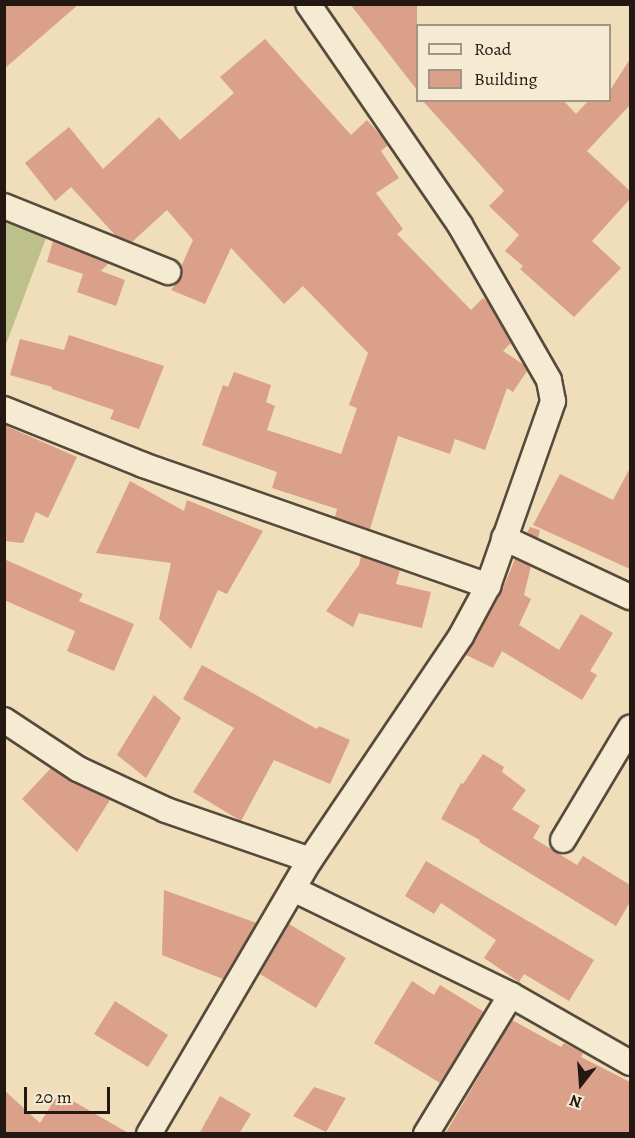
<!DOCTYPE html>
<html>
<head>
<meta charset="utf-8">
<style>
	body { margin:0 }
	#map { position:relative; width:635px; height:1138px; overflow:hidden; background:#efdeb9; font-family:Alegreya,serif }
	div>[style] { position:absolute }
	.green>* { inset:0; background:#bec08c }
	.building>* { inset:0; background:#daa089 }
	.roads { filter:drop-shadow(2px 0 #574a3c) drop-shadow(-2px 0 #574a3c) drop-shadow(0 2px #574a3c) drop-shadow(0 -2px #574a3c) }
	.minor>* { height:24px; margin:-12px; padding:0 12px; transform-origin:12px; border-radius:12px; background:#f5ead2 }
	span { translate:-50% -50%; white-space:nowrap; text-align:center; line-height:1.15; -webkit-text-stroke:6px #f5ead2; paint-order:stroke }
	.frame { position:absolute; inset:0; border:6px solid #241912; pointer-events:none }
	.legend { position:absolute; left:416px; top:24px; width:195px; height:78px; box-sizing:border-box; background:#f5ead2; border:2px solid #a19685; margin:0; padding:8px 10px; list-style:none; font-size:18px; color:#241912 }
	.legend li { display:flex; align-items:center; gap:12px; height:30px }
	.legend b { width:30px; border:2px solid #a19685 }
	.north { position:absolute; left:551px; top:1054px; width:60px; height:60px; -webkit-text-stroke:4px #f5ead2; paint-order:stroke; rotate:197deg; font-size:16px; font-weight:700; line-height:24px; text-align:center; color:#241912 }
	.north::after { content:''; display:block; margin:auto; width:21px; height:27px; background:#241912; clip-path:polygon(50% 0,100% 100%,50% 72%,0 100%) }
	.scale { position:absolute; left:24px; top:1087px; width:86px; height:27px; box-sizing:border-box; border:3px solid #241912; border-top:0; padding-left:8px; font-size:18px; line-height:21px; white-space:nowrap; color:#241912; -webkit-text-stroke:4px #f5ead2; paint-order:stroke }
</style>
</head>
<body>
<div id="map">
	<div class="green">
		<div style="clip-path:polygon(5px 220px,46px 238px,5px 347px)"></div>
	</div>
	<div class="building">
		<div style="clip-path:polygon(4px 4px,79px 4px,4px 69px)"></div>
		<div style="clip-path:polygon(350px 4px,417px 4px,417px 90px)"></div>
		<div style="clip-path:polygon(265px 39px,351px 135px,367px 120px,383px 138px,388px 145px,381px 151px,399px 178px,376px 193px,403px 229px,397px 234px,471px 310px,483px 298px,488px 302px,511px 343px,503px 351px,524px 365px,527px 371px,513px 392px,507px 388px,485px 450px,455px 439px,450px 454px,398px 436px,370px 529px,335px 517px,337px 509px,272px 488px,277px 472px,202px 445px,223px 385px,228px 387px,234px 372px,271px 385px,266px 402px,275px 406px,267px 430px,341px 454px,357px 408px,349px 405px,368px 353px,303px 286px,284px 304px,231px 248px,205px 304px,171px 290px,181px 278px,181px 267px,193px 240px,167px 210px,132px 242px,116px 236px,71px 187px,55px 201px,25px 163px,69px 127px,103px 169px,159px 117px,180px 140px,234px 93px,220px 77px)"></div>
		<div style="clip-path:polygon(630px 59px,630px 105px,587px 151px,630px 191px,630px 199px,592px 241px,621px 268px,574px 317px,520px 269px,523px 266px,505px 251px,519px 235px,489px 206px,504px 191px,422px 100px,563px 100px,576px 114px,589px 100px,609px 100px,609px 92px)"></div>
		<div style="clip-path:polygon(53px 241px,109px 263px,101px 271px,125px 280px,116px 306px,77px 292px,83px 274px,47px 262px)"></div>
		<div style="clip-path:polygon(69px 335px,164px 366px,139px 429px,110px 419px,114px 410px,52px 389px,52px 387px,10px 375px,20px 339px,64px 350px)"></div>
		<div style="clip-path:polygon(4px 425px,77px 457px,48px 518px,36px 512px,23px 543px,4px 541px)"></div>
		<div style="clip-path:polygon(630px 468px,630px 569px,533px 525px,560px 474px,613px 500px)"></div>
		<div style="clip-path:polygon(130px 481px,184px 511px,187px 500px,263px 531px,227px 594px,218px 590px,191px 649px,159px 619px,171px 563px,96px 553px)"></div>
		<div style="clip-path:polygon(530px 527px,540px 530px,538px 538px,527px 533px)"></div>
		<div style="clip-path:polygon(361px 556px,400px 570px,396px 584px,431px 592px,422px 628px,359px 613px,353px 627px,326px 611px,359px 565px)"></div>
		<div style="clip-path:polygon(4px 559px,83px 594px,79px 601px,134px 624px,114px 671px,67px 651px,75px 631px,4px 600px)"></div>
		<div style="clip-path:polygon(515px 559px,531px 566px,524px 595px,531px 599px,519px 625px,559px 650px,581px 614px,613px 633px,590px 671px,597px 675px,582px 700px,502px 651px,493px 668px,466px 655px,501px 593px)"></div>
		<div style="clip-path:polygon(202px 665px,317px 729px,319px 726px,350px 740px,330px 784px,274px 760px,241px 821px,193px 792px,234px 728px,183px 699px)"></div>
		<div style="clip-path:polygon(154px 695px,181px 718px,146px 778px,117px 755px)"></div>
		<div style="clip-path:polygon(483px 754px,504px 767px,502px 772px,526px 790px,512px 809px,540px 826px,533px 838px,577px 865px,583px 856px,630px 885px,630px 902px,616px 926px,479px 842px,480px 840px,441px 819px,461px 783px,463px 784px)"></div>
		<div style="clip-path:polygon(51px 768px,72px 782px,110px 800px,77px 852px,22px 799px)"></div>
		<div style="clip-path:polygon(426px 861px,594px 960px,569px 1001px,524px 974px,519px 982px,484px 958px,496px 940px,441px 903px,434px 914px,405px 896px)"></div>
		<div style="clip-path:polygon(164px 890px,257px 923px,223px 979px,162px 955px)"></div>
		<div style="clip-path:polygon(289px 924px,346px 958px,316px 1008px,260px 974px)"></div>
		<div style="clip-path:polygon(412px 981px,434px 995px,440px 985px,484px 1012px,440px 1083px,374px 1043px)"></div>
		<div style="clip-path:polygon(115px 1001px,168px 1035px,148px 1067px,94px 1034px)"></div>
		<div style="clip-path:polygon(512px 1020px,561px 1047px,564px 1043px,583px 1053px,581px 1057px,630px 1082px,630px 1134px,445px 1134px)"></div>
		<div style="clip-path:polygon(314px 1087px,346px 1098px,326px 1132px,293px 1116px)"></div>
		<div style="clip-path:polygon(4px 1090px,40px 1123px,59px 1093px,130px 1134px,4px 1134px)"></div>
		<div style="clip-path:polygon(220px 1096px,251px 1114px,239px 1134px,199px 1134px)"></div>
	</div>
	<div class="roads">
		<div class="minor">
			<div style="left:4px;top:206px;width:177px;rotate:21.9deg"></div>
			<div style="left:4px;top:409px;width:150px;rotate:21.9deg"></div>
			<div style="left:143px;top:465px;width:366px;rotate:19.3deg"></div>
			<div style="left:504px;top:538px;width:139px;rotate:25.1deg"></div>
			<div style="left:4px;top:720px;width:89px;rotate:33.5deg"></div>
			<div style="left:78px;top:769px;width:97px;rotate:25deg"></div>
			<div style="left:166px;top:810px;width:152px;rotate:19.1deg"></div>
			<div style="left:563px;top:840px;width:131px;rotate:-59.1deg"></div>
			<div style="left:293px;top:889px;width:242px;rotate:25.9deg"></div>
			<div style="left:511px;top:995px;width:137px;rotate:29.7deg"></div>
			<div style="left:149px;top:1134px;width:318px;rotate:-59.6deg"></div>
			<div style="left:310px;top:860px;width:270px;rotate:-56deg"></div>
			<div style="left:461px;top:636px;width:57px;rotate:-61.6deg"></div>
			<div style="left:488px;top:586px;width:196px;rotate:-70.6deg"></div>
			<div style="left:553px;top:401px;width:21px;rotate:-101deg"></div>
			<div style="left:549px;top:380px;width:179px;rotate:-119.9deg"></div>
			<div style="left:460px;top:225px;width:268px;rotate:-124.5deg"></div>
			<div style="left:426px;top:1134px;width:163px;rotate:-58.6deg"></div>
		</div>
	</div>
	<div class="frame"></div>
	<ul class="legend">
	<li><b style="height:8px;background:#f5ead2"></b>Road</li>
	<li><b style="height:16px;background:#daa089"></b>Building</li>
	</ul>
	<div class="north">N</div>
	<div class="scale">20 m</div>
</div>
</body>
</html>
